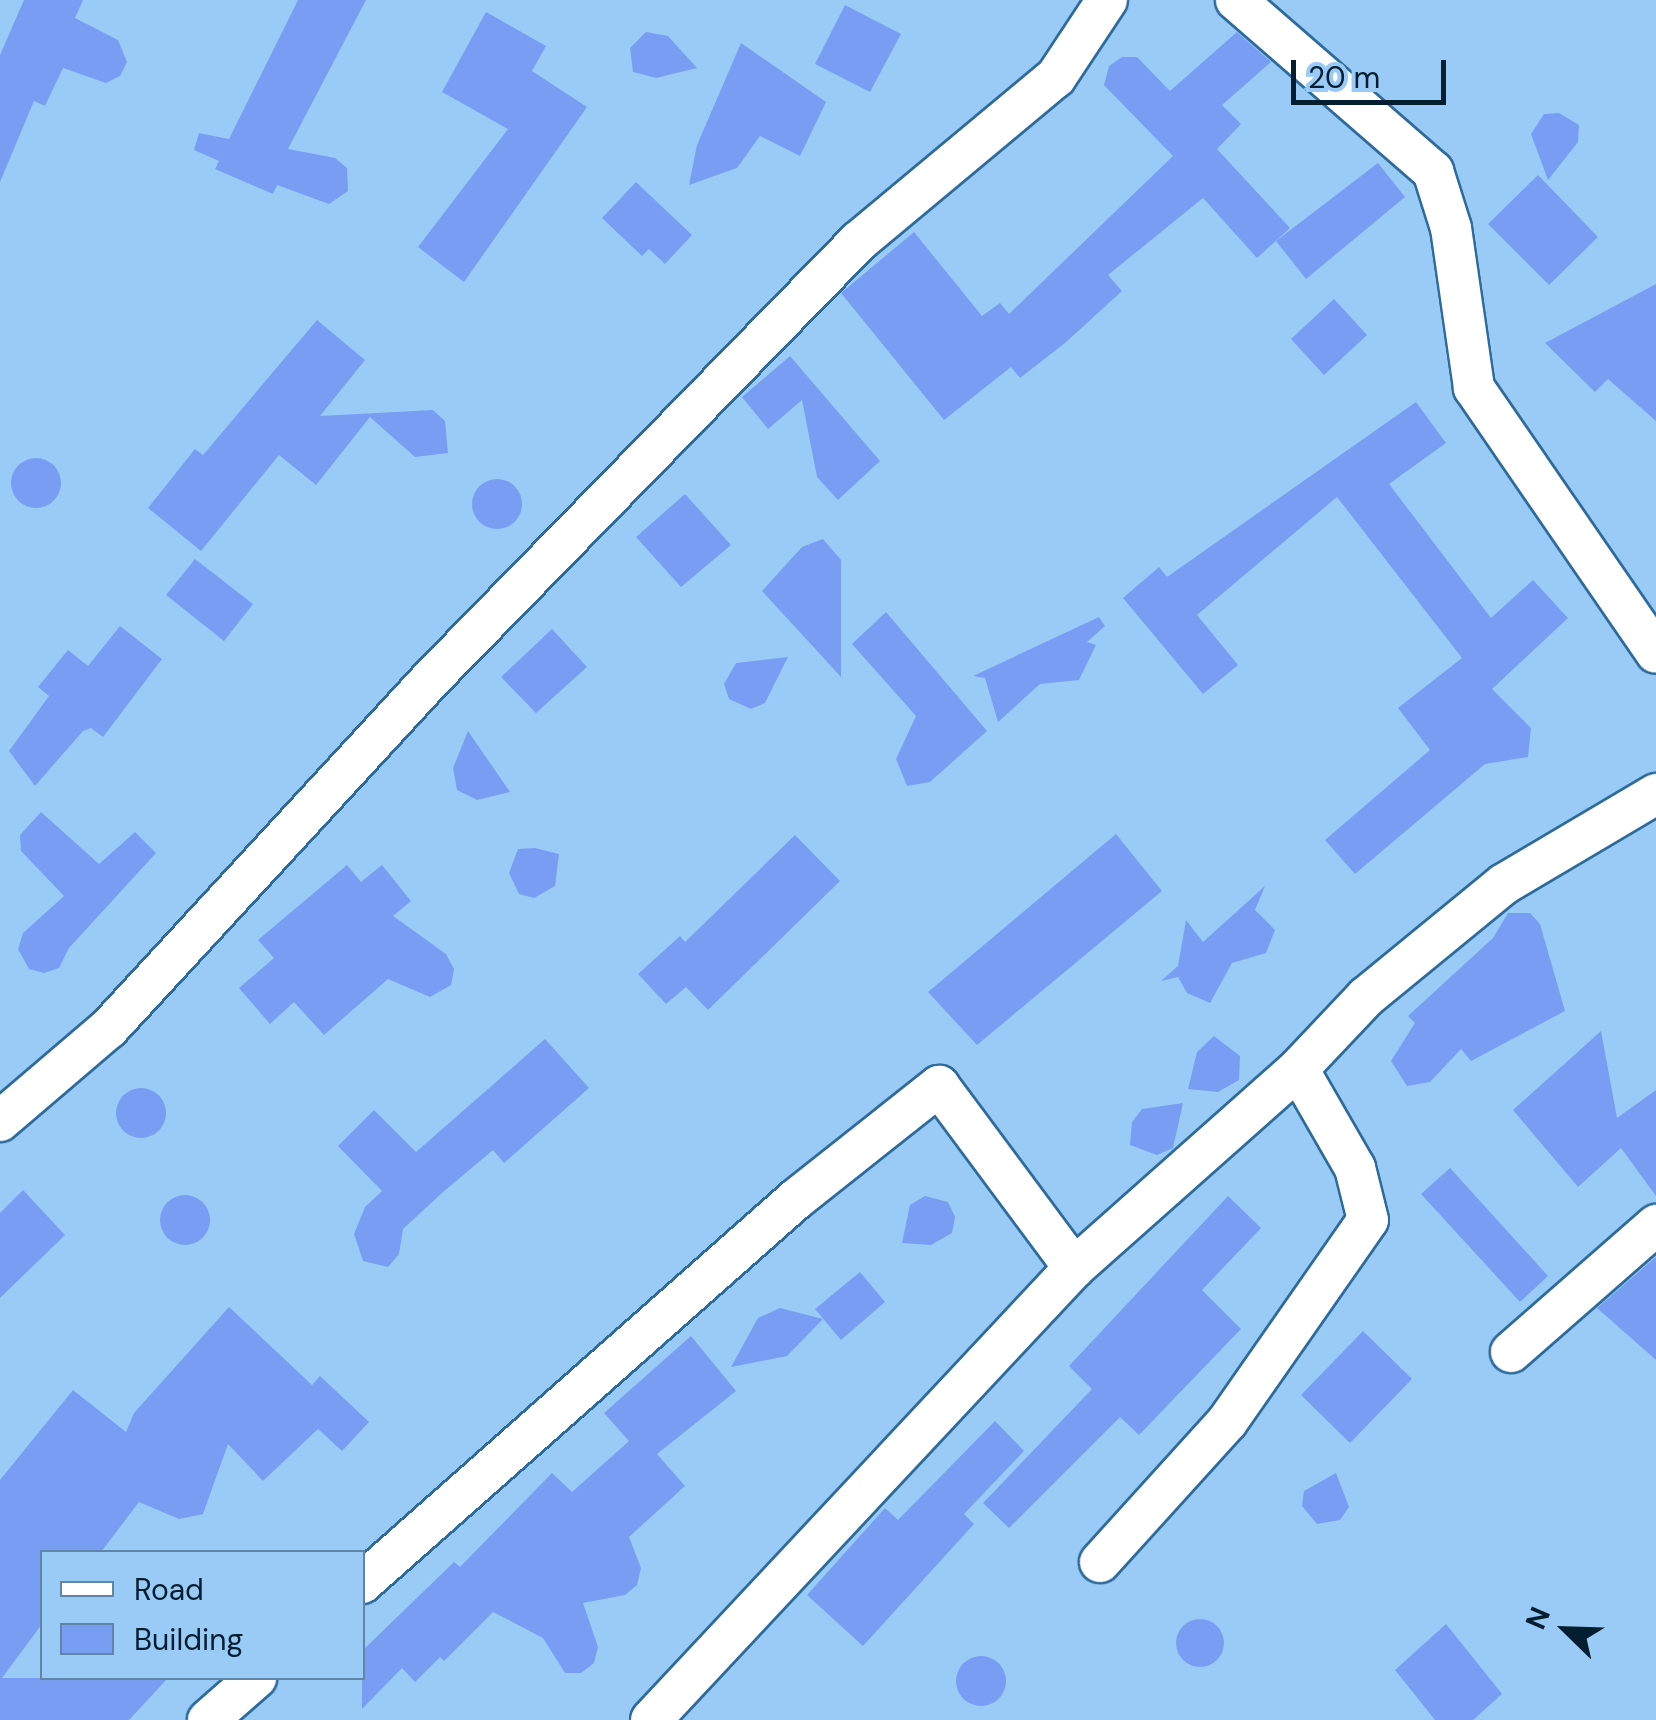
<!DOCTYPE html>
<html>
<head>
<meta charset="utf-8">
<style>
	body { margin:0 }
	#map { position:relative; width:1656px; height:1720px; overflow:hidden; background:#9acbf6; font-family:"DM Sans",sans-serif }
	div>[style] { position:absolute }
	.building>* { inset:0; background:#789ef3 }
	.round { border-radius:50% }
	.roads { filter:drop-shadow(2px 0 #2d6b9b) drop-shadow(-2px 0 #2d6b9b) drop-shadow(0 2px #2d6b9b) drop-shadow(0 -2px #2d6b9b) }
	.street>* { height:40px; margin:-20px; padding:0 20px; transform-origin:20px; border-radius:20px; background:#fff }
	span { translate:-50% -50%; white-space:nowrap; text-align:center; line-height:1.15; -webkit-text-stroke:9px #9acbf6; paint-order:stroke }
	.legend { position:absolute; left:40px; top:1550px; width:325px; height:130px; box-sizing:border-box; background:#9acbf6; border:2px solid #5e86a7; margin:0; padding:12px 18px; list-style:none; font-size:30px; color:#041e31 }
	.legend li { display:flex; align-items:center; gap:20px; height:50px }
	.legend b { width:50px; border:2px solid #5e86a7 }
	.north { position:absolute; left:1516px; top:1580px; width:100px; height:100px; -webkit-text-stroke:8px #9acbf6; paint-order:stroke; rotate:293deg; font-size:28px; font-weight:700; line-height:40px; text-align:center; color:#041e31 }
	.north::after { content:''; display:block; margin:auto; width:35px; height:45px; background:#041e31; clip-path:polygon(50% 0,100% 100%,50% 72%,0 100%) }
	.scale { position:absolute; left:1291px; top:60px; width:155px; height:45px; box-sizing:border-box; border:5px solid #041e31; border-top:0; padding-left:12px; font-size:30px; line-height:35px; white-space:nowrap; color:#041e31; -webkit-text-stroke:8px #9acbf6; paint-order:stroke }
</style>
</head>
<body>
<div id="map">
	<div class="building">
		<div style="clip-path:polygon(24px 0,83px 0,75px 18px,118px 40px,127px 62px,120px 76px,106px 83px,63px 68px,45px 106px,34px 101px,0 182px,0 55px)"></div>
		<div style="clip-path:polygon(298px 0,366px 0,288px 149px,335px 158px,347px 168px,348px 191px,329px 204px,277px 185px,273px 194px,215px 169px,219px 161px,194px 150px,199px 133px,229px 139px)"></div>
		<div style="clip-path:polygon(845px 5px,901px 34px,870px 92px,815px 64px)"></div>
		<div style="clip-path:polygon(486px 12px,546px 46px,532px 71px,587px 107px,464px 282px,418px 247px,508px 129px,442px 92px)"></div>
		<div style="clip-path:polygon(646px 32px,668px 36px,697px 68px,656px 78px,633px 72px,630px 48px)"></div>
		<div style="clip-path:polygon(1237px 32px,1271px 62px,1222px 105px,1241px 124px,1217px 149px,1290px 228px,1257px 258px,1203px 198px,1108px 275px,1122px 291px,1065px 343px,1020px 378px,1011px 367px,944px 420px,841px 293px,914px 232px,982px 316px,1000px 303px,1009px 314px,1173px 156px,1104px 85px,1109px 66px,1122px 57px,1137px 57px,1170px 91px)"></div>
		<div style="clip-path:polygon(741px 43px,826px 102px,800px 156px,760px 136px,737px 168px,689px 185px,697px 145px)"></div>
		<div style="clip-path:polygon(1559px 113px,1579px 125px,1578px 142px,1548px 180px,1531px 134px,1544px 114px)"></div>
		<div style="clip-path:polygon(1378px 163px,1405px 197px,1306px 279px,1276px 241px)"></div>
		<div style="clip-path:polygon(1538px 175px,1598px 237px,1549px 285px,1488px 224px)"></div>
		<div style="clip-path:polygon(636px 182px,692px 235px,665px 264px,649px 249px,642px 256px,602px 218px)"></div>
		<div style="clip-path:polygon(1656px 284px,1656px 421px,1608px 379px,1595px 392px,1545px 343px)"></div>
		<div style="clip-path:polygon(1334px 299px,1367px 335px,1324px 375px,1291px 339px)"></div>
		<div style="clip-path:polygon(317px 320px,365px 360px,320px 416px,433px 410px,445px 421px,448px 453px,415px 457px,370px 417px,316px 485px,279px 455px,201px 551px,148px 508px,195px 449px,203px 455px)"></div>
		<div style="clip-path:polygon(790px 356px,880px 461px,838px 500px,817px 477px,802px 400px,768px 429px,742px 397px)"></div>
		<div style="clip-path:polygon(1416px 402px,1446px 443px,1389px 484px,1491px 618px,1533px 580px,1568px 618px,1492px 689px,1531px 728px,1528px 757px,1485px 764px,1355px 874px,1325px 840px,1430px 750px,1398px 708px,1462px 658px,1337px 497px,1197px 615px,1238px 665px,1203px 694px,1123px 598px,1159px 567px,1167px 577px)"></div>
		<div class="round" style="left:11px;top:458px;width:50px;height:50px"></div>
		<div class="round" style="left:472px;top:479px;width:50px;height:50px"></div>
		<div style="clip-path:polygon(685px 494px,731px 545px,681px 587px,636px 537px)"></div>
		<div style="clip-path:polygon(823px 539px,841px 560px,841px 677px,762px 591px,802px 547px)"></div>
		<div style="clip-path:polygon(195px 559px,253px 604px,224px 641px,166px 595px)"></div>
		<div style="clip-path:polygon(886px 612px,987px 731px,930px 782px,907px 786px,896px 759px,916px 716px,852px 644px)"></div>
		<div style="clip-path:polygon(1099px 617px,1105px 626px,1087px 642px,1096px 645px,1079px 680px,1040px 684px,998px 722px,985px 678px,973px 676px)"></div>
		<div style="clip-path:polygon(120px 626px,162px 659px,103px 737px,91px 728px,83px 731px,35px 786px,9px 751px,49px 696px,38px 687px,68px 650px,88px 666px)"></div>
		<div style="clip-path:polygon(552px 629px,587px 667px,536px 713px,501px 677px)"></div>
		<div style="clip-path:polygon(788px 657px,765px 703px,751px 709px,729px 699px,724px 684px,736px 663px)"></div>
		<div style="clip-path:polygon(468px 731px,510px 792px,477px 800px,457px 790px,453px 768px)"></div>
		<div style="clip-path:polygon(41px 812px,99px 864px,135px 832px,156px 853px,69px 948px,59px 968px,44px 973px,29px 969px,18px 949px,23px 933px,64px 896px,21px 851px,20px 835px)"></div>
		<div style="clip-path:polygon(1116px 834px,1162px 891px,977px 1045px,928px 992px)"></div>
		<div style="clip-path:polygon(795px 835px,840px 881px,708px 1010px,686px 987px,666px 1004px,638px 974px,680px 936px,685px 942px)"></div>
		<div style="clip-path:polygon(535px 848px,559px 854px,555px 886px,534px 898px,519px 894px,509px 873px,518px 849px)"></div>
		<div style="clip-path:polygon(347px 865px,361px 882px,382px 865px,411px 901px,393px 916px,446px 954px,454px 969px,451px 985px,430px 997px,388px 979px,324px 1035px,294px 1002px,270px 1024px,239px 988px,274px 958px,258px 940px)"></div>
		<div style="clip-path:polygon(1265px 886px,1255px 910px,1275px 930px,1266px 953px,1232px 963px,1210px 1003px,1187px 993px,1178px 977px,1161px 981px,1178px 966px,1186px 920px,1203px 942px)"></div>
		<div style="clip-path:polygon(1508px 913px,1530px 913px,1540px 924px,1565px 1011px,1471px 1061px,1461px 1049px,1430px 1082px,1407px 1086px,1391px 1061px,1415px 1023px,1408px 1016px,1493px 938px)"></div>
		<div style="clip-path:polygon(1601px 1031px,1617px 1118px,1656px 1090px,1656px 1196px,1621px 1148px,1578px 1187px,1513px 1110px)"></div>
		<div style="clip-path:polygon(1214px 1036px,1240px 1056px,1239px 1080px,1218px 1092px,1188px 1089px,1197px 1052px)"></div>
		<div style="clip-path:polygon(545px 1039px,589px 1088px,504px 1163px,493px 1150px,443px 1192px,403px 1229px,399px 1254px,388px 1267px,363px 1261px,354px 1234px,365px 1207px,382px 1191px,338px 1146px,374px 1110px,416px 1152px)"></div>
		<div class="round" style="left:116px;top:1088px;width:50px;height:50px"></div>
		<div style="clip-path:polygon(1183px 1103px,1173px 1148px,1157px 1155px,1130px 1145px,1132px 1122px,1142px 1109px)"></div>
		<div style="clip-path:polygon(1450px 1168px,1548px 1276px,1520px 1302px,1421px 1194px)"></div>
		<div style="clip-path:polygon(23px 1190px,65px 1235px,0 1298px,0 1213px)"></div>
		<div class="round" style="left:160px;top:1195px;width:50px;height:50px"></div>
		<div style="clip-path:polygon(925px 1196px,948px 1202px,955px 1217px,952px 1233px,931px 1245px,902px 1243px,910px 1205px)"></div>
		<div style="clip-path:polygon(1228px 1196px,1261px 1228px,1202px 1290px,1241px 1329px,1139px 1435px,1120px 1417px,1009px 1528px,983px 1503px,1092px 1389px,1069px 1366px)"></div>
		<div style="clip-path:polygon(1656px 1257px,1656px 1360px,1597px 1308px)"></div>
		<div style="clip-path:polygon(860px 1272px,885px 1302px,841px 1340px,815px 1309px)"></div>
		<div style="clip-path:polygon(229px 1307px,312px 1385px,320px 1376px,369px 1422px,342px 1451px,318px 1429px,263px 1481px,228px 1444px,203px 1514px,179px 1519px,139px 1502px,101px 1552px,42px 1552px,42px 1624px,2px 1678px,168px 1678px,129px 1720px,0 1720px,0 1480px,73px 1390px,126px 1432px,134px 1413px)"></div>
		<div style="clip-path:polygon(780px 1308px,823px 1319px,787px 1356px,731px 1367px,758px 1318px)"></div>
		<div style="clip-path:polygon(1363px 1331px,1412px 1379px,1350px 1443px,1301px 1395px)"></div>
		<div style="clip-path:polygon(691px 1336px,736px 1391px,657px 1454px,685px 1486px,629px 1537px,641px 1568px,637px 1585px,625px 1595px,583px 1603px,598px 1647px,594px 1663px,581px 1673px,565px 1673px,543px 1638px,493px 1612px,444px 1661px,440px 1657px,415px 1682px,402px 1668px,362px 1709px,362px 1651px,454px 1562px,460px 1567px,552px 1473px,572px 1492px,629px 1441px,604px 1413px)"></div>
		<div style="clip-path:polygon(995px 1421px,1024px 1451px,964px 1514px,974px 1524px,863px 1646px,807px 1595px,885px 1508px,898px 1520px)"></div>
		<div style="clip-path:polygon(1336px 1473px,1349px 1507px,1340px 1520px,1317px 1524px,1302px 1506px,1304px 1491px)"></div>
		<div class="round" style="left:1176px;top:1619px;width:48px;height:48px"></div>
		<div style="clip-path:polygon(1446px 1624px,1502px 1694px,1473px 1720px,1435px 1720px,1395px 1670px)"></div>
		<div class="round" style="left:956px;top:1656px;width:50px;height:50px"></div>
	</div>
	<div class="roads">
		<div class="street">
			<div style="left:1236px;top:0;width:261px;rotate:41deg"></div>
			<div style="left:1433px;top:171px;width:60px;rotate:72.5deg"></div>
			<div style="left:1451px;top:228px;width:162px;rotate:81.8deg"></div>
			<div style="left:1474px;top:388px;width:321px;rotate:55.5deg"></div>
			<div style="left:0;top:1121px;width:143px;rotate:-40.5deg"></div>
			<div style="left:109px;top:1028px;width:476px;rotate:-47.3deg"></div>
			<div style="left:432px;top:678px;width:611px;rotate:-45.66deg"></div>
			<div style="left:859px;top:241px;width:256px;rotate:-39.8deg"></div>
			<div style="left:1056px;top:77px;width:92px;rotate:-56.5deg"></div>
			<div style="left:1511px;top:1352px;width:193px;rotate:-41.2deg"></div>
			<div style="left:1100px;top:1562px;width:189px;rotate:-47.8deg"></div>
			<div style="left:1227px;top:1422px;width:246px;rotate:-55.1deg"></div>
			<div style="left:1368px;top:1220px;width:54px;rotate:-104deg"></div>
			<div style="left:1355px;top:1168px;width:114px;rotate:-119.9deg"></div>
			<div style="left:362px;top:1583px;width:578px;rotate:-41.49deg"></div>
			<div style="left:795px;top:1200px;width:184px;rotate:-38.4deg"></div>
			<div style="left:939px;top:1086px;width:227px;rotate:53.4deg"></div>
			<div style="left:208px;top:1720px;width:64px;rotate:-41.2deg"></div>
			<div style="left:651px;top:1720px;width:619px;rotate:-46.9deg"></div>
			<div style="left:1074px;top:1268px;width:300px;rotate:-41.6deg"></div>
			<div style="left:1298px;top:1069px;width:99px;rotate:-46.6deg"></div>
			<div style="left:1366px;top:997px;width:178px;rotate:-39.3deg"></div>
			<div style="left:1504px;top:884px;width:177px;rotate:-30.6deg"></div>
		</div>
	</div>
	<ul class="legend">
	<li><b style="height:12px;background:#fff"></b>Road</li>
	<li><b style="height:28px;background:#789ef3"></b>Building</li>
	</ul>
	<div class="north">N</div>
	<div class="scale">20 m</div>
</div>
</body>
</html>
